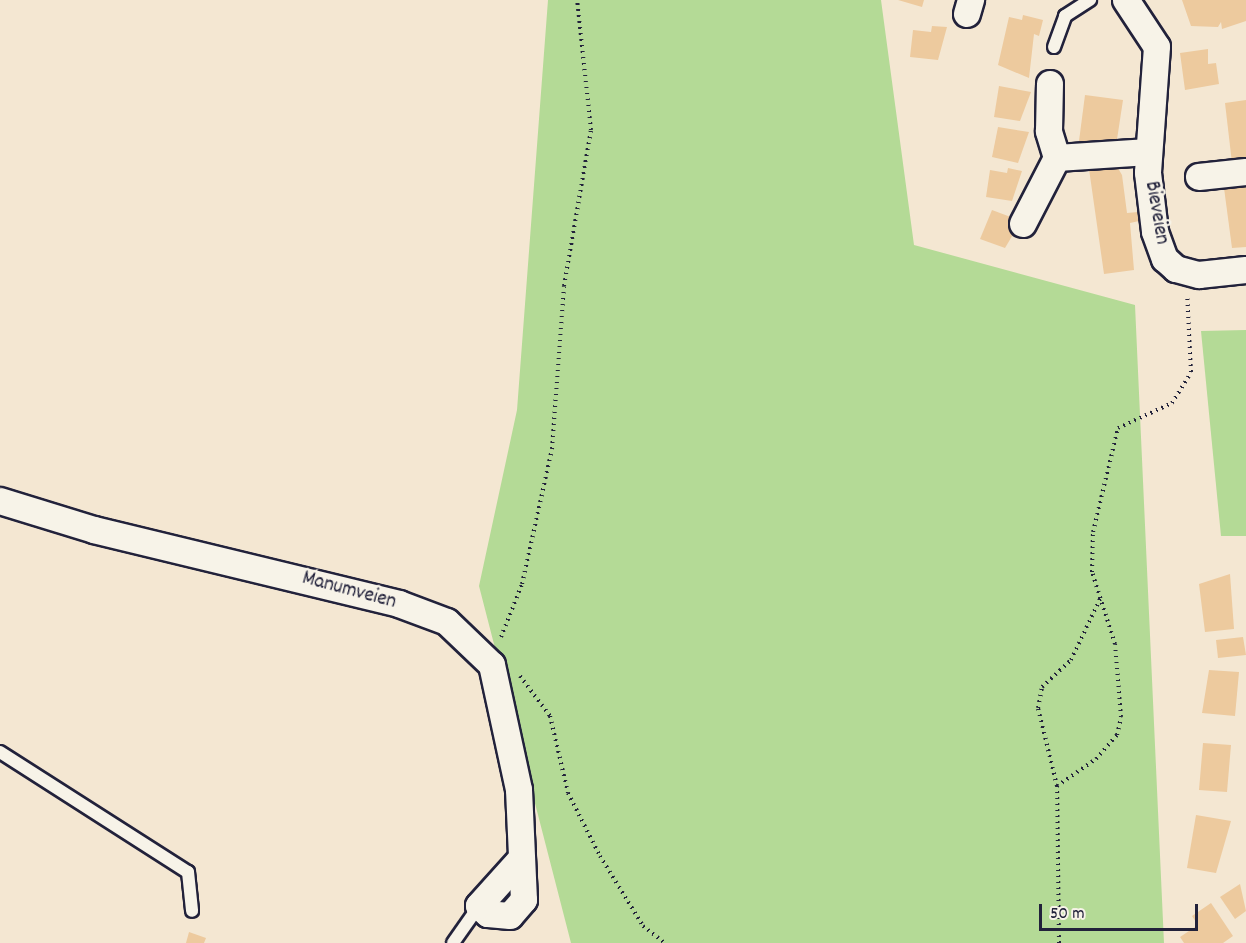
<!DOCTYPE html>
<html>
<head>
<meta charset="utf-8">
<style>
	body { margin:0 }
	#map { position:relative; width:1246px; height:943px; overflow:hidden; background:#f4e7d2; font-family:Dekko,sans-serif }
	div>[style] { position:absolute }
	.green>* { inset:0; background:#b4da96 }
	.building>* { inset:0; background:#edca9e }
	.path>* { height:4px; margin-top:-2px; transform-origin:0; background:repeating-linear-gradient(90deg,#22223b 0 1.5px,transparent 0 6px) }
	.roads { filter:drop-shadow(2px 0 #22223b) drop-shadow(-2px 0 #22223b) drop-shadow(0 2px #22223b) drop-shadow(0 -2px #22223b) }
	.service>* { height:12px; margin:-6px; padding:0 6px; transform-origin:6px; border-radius:6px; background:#f7f3e8 }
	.minor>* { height:26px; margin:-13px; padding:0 13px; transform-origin:13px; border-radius:13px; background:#f7f3e8 }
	span { translate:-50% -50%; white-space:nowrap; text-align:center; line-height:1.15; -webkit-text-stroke:5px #f7f3e8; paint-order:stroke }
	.street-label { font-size:21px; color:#22223b }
	.scale { position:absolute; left:1039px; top:904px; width:159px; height:27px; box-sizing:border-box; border:3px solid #22223b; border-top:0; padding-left:8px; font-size:18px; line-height:21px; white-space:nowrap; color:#22223b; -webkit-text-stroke:4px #f7f3e8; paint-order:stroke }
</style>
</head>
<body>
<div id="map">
	<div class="green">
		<div style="clip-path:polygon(548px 0,881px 0,914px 245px,1135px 305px,1164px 943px,571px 943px,479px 586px,517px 410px)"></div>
		<div style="clip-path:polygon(1246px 330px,1246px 536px,1221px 536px,1201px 331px)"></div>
	</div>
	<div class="building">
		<div style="clip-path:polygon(898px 0,924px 0,922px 7px)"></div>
		<div style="clip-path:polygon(1182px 0,1246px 0,1246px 21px,1222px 29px,1221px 22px,1218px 27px,1191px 26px)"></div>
		<div style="clip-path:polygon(1023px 15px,1043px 20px,1039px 36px,1034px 34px,1029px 78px,998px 65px,1009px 17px,1022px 20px)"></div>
		<div style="clip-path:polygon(932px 26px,947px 27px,938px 60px,910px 57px,913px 30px,931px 32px)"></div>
		<div style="clip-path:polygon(1208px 49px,1208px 64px,1216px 63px,1219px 84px,1185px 90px,1180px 53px)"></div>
		<div style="clip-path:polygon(999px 86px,1031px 92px,1020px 121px,994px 117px)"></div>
		<div style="clip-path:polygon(1085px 95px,1123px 100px,1116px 146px,1079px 141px)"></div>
		<div style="clip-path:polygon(1246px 100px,1246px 168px,1232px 163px,1225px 103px)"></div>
		<div style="clip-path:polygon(998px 127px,1029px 132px,1018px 163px,992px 157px)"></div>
		<div style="clip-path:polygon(1112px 158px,1122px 175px,1127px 213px,1138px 212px,1139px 221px,1130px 223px,1134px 270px,1104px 274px,1088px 162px)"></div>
		<div style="clip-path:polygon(1008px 168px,1022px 171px,1012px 201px,986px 197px,990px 170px,1007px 173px)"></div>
		<div style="clip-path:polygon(1246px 185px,1246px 247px,1232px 248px,1224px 188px)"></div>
		<div style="clip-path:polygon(992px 210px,1021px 221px,1005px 248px,980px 239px)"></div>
		<div style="clip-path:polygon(1230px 574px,1234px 629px,1205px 632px,1199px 584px)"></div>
		<div style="clip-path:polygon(1243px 637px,1246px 655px,1218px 658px,1216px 640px)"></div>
		<div style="clip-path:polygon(1209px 670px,1239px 672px,1235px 716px,1202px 713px)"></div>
		<div style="clip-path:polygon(1203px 743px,1231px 745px,1227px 792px,1199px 790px)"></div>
		<div style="clip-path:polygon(1196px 815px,1231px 821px,1216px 873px,1187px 868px)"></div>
		<div style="clip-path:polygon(1240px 884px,1246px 911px,1235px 919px,1220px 897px)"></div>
		<div style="clip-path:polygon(1211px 903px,1233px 936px,1223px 943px,1184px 943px,1180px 937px,1198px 925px,1192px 916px)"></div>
		<div style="clip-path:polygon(189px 932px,206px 938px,204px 943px,186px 943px)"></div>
	</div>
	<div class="path">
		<div style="left:501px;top:637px;width:57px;rotate:-68.4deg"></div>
		<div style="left:522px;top:584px;width:138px;rotate:-77.5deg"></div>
		<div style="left:552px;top:449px;width:163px;rotate:-85.8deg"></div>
		<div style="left:564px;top:286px;width:158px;rotate:-80.2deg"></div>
		<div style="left:591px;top:130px;width:131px;rotate:-96.1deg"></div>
		<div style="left:520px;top:676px;width:50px;rotate:53.1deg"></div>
		<div style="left:550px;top:716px;width:79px;rotate:76.8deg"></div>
		<div style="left:568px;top:793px;width:71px;rotate:63.1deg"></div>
		<div style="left:600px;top:856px;width:82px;rotate:58.4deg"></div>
		<div style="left:643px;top:926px;width:28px;rotate:38deg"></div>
		<div style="left:1057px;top:786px;width:80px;rotate:-103.7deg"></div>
		<div style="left:1038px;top:708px;width:21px;rotate:-79deg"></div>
		<div style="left:1042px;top:687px;width:40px;rotate:-43deg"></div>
		<div style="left:1071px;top:660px;width:68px;rotate:-64.6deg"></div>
		<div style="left:1059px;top:943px;width:157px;rotate:-90.7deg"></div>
		<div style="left:1057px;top:786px;width:47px;rotate:-34.7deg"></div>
		<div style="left:1096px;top:759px;width:32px;rotate:-49deg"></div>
		<div style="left:1117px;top:735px;width:18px;rotate:-77deg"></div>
		<div style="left:1121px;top:717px;width:73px;rotate:-94.7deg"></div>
		<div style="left:1115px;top:644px;width:76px;rotate:-107.7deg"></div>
		<div style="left:1092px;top:572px;width:40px;rotate:-88.6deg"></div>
		<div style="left:1093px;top:532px;width:107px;rotate:-76.5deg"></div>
		<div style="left:1118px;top:428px;width:60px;rotate:-24.8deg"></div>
		<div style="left:1172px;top:403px;width:36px;rotate:-58deg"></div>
		<div style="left:1191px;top:372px;width:78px;rotate:-92.9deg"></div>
	</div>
	<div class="roads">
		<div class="service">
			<div style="left:1054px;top:47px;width:33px;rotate:-70deg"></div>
			<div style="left:1065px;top:16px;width:30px;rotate:-33deg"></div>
			<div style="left:0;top:752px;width:223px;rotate:32.6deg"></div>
			<div style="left:188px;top:872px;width:39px;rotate:84deg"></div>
			<div style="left:453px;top:943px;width:45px;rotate:-54.9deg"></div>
		</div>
		<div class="minor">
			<div style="left:1126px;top:0;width:56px;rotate:56.6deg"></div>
			<div style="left:1157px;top:47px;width:126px;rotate:94.1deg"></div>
			<div style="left:1148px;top:173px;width:59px;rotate:83.2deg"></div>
			<div style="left:1155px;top:232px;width:29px;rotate:70deg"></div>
			<div style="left:1165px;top:259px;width:15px;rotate:42deg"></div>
			<div style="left:1176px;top:269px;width:24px;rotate:15deg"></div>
			<div style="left:1199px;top:275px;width:47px;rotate:-6.1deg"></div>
			<div style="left:967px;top:14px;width:15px;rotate:-74deg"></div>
			<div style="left:1057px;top:158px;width:92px;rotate:-3.7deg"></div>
			<div style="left:1199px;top:177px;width:47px;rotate:-6.1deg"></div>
			<div style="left:1023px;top:224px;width:74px;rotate:-62.7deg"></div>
			<div style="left:1057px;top:158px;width:28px;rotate:-107deg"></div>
			<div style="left:1049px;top:131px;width:47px;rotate:-88.8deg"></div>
			<div style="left:0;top:501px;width:98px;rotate:17.1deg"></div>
			<div style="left:94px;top:530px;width:314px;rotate:13.6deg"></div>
			<div style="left:399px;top:604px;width:51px;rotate:20.6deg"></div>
			<div style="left:447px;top:622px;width:62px;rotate:43.7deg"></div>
			<div style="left:492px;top:665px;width:128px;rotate:77.8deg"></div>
			<div style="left:519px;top:790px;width:110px;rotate:87.4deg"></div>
			<div style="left:524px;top:900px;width:21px;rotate:131deg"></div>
			<div style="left:510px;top:916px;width:22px;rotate:-175deg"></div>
			<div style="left:488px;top:914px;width:12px;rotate:-138deg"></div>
			<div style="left:479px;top:906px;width:64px;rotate:-48.1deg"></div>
		</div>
	</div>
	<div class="street-label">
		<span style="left:1156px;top:213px;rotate:80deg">Bieveien</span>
		<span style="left:349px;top:591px;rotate:15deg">Manumveien</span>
	</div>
	<div class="scale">50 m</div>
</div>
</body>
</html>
